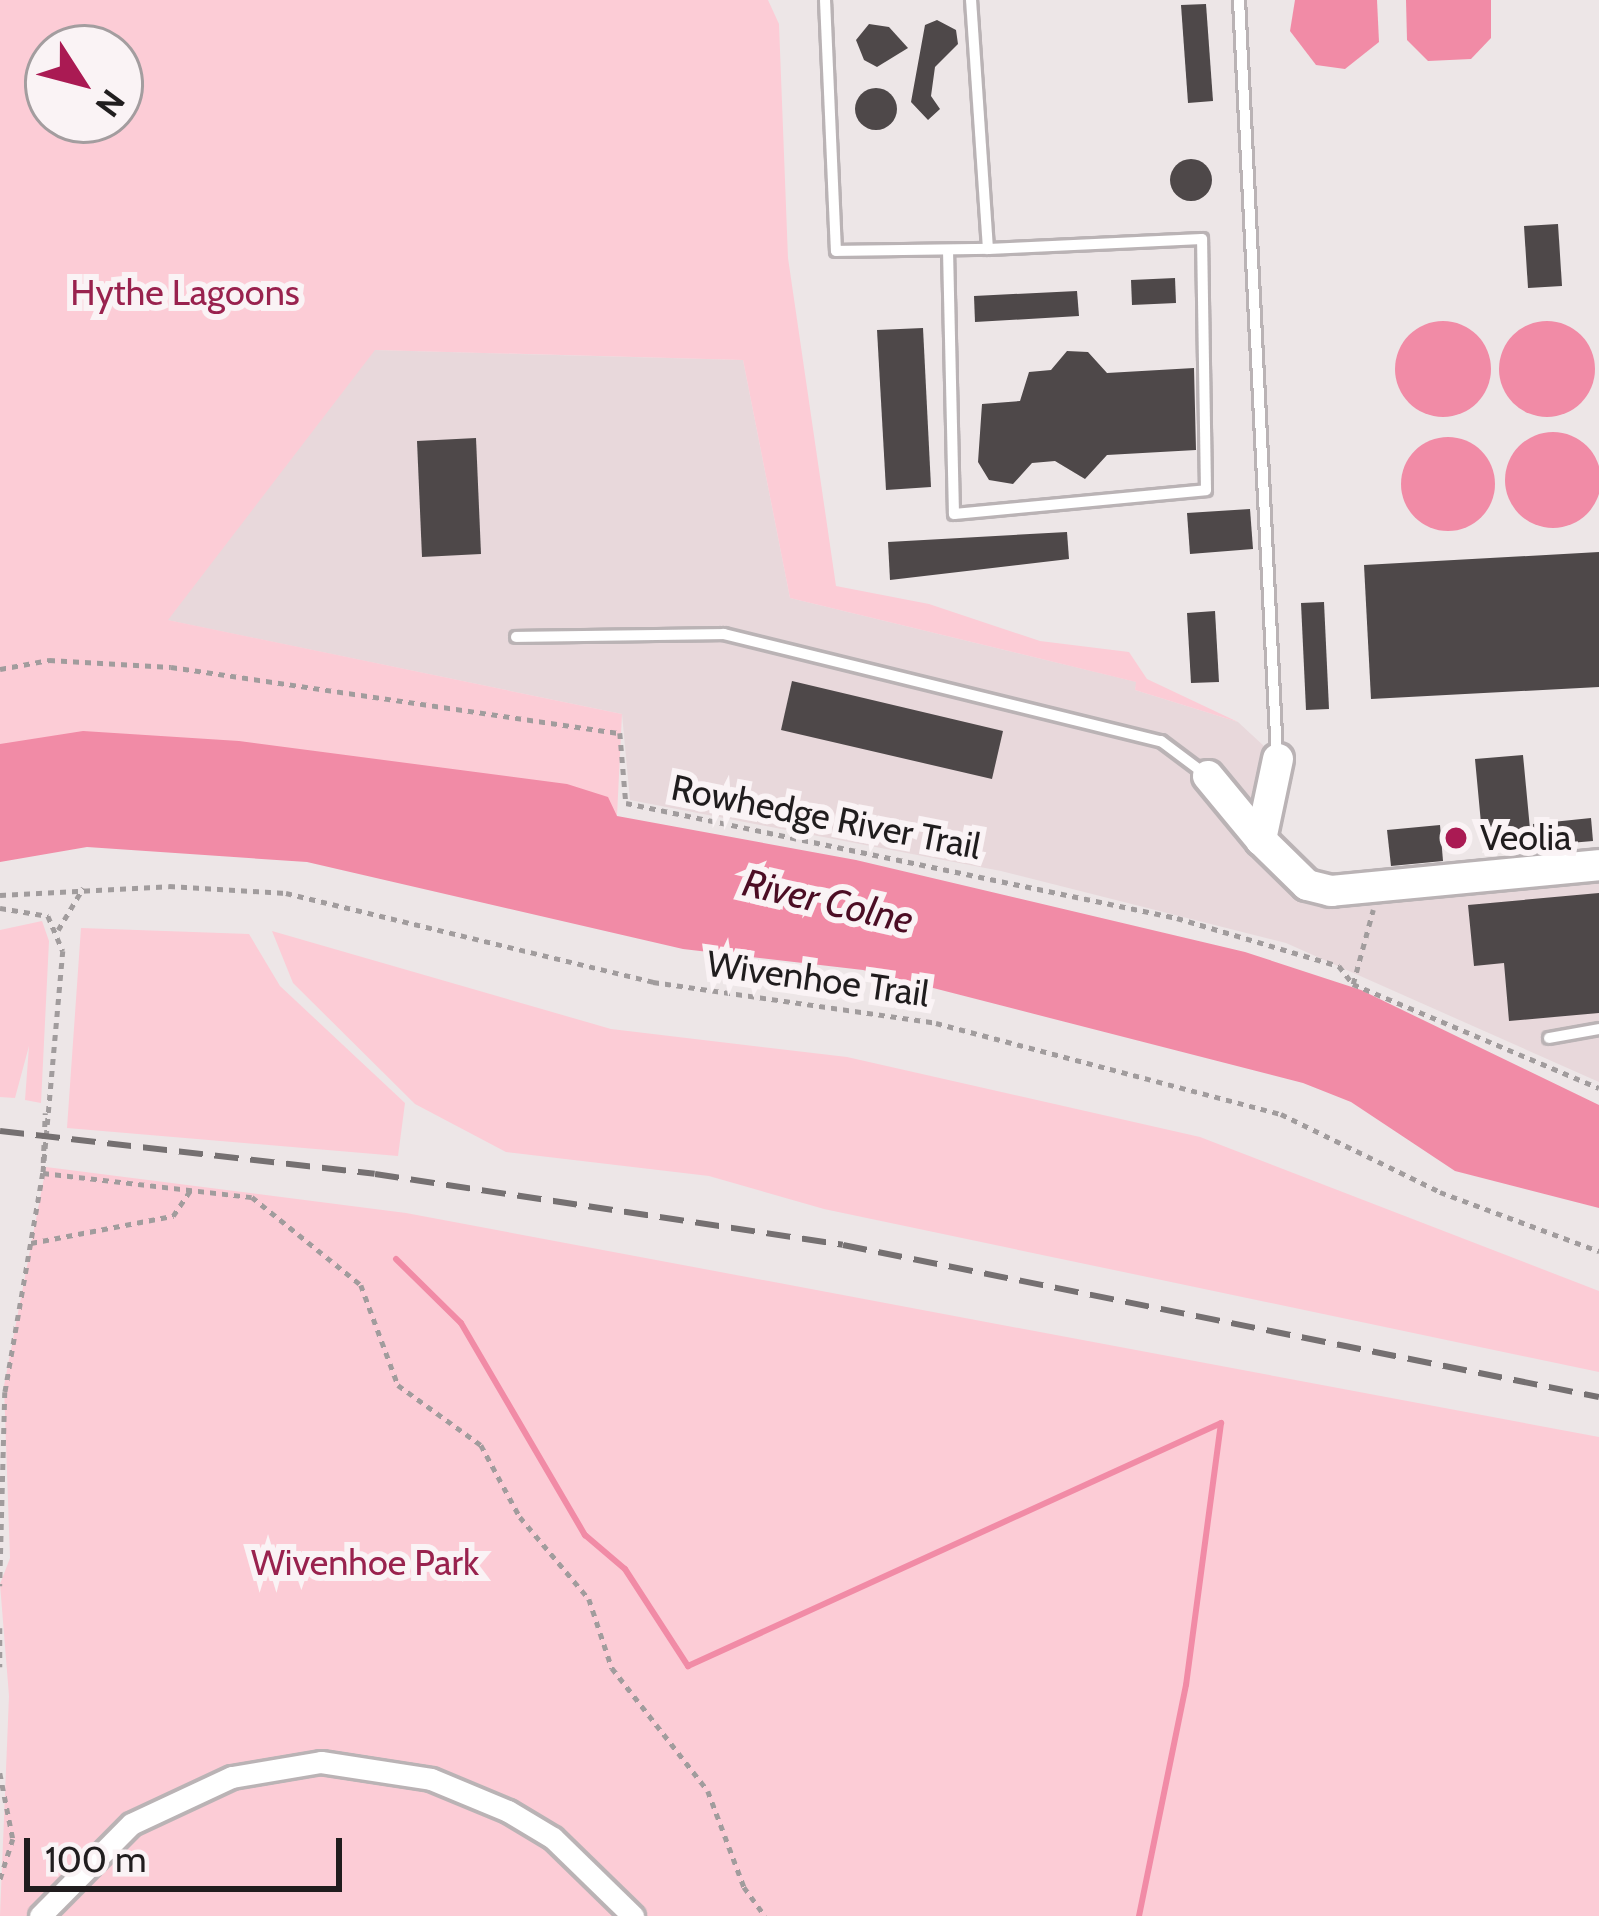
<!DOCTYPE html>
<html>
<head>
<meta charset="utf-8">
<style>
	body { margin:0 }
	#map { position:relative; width:1599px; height:1916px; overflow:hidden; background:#ede6e7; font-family:Cabin,sans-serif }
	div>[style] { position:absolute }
	.built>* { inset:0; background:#e8d8db }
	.green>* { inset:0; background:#fcccd6 }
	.water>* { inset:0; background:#f18ba6 }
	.round { border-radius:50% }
	.stream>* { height:6px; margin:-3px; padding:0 3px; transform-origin:3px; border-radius:3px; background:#f18ba6 }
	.building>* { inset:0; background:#4e4849 }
	.path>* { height:4.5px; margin-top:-2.25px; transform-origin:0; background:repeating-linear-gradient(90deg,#a19c9d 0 6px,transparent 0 12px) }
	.roads { filter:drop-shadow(3px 0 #bab3b5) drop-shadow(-3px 0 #bab3b5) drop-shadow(0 3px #bab3b5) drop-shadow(0 -3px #bab3b5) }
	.lane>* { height:10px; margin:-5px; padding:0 5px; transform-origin:5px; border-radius:5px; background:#fff }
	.street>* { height:21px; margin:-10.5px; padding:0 10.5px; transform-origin:10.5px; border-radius:10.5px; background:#fff }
	.secondary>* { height:30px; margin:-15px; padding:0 15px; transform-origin:15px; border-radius:15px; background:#fff }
	.rail>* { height:6px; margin-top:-3px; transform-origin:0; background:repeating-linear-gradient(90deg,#757071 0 24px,transparent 0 36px) }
	.dots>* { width:33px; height:33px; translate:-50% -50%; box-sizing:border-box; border:6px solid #faf3f5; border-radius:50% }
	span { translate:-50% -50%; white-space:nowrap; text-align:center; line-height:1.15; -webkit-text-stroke:12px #faf3f5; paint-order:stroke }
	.park-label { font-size:36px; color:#99224e }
	.street-label { font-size:36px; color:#201d1e }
	.poi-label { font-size:36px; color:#201d1e }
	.left { translate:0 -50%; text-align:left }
	.water-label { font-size:39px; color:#4c0d24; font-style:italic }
	.north { position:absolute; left:24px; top:24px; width:120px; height:120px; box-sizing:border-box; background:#faf3f5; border:3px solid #a39d9f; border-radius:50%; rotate:126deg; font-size:33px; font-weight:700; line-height:48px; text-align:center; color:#201d1e }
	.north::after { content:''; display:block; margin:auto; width:42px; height:54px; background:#aa1a53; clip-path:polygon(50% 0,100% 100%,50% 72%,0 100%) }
	.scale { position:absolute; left:24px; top:1838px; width:318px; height:54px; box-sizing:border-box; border:6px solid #201d1e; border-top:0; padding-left:15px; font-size:36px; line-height:42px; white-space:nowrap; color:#201d1e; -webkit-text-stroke:9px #faf3f5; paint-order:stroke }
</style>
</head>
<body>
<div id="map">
	<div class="built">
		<div style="clip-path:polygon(374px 350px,743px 360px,790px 598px,1137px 682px,1135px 690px,1238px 722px,1278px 759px,1261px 815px,1307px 885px,1599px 858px,1599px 1082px,1286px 943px,1001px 871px,630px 800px,622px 714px,167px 620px)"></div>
	</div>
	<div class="green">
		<div style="clip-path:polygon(evenodd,0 0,768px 0,779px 24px,788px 258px,836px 586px,929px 604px,1040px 641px,1129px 652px,1147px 679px,1238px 722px,1135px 690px,1136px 682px,790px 598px,743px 360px,375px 350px,168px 620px,622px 714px,617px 816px,0 787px,0 0,48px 48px,120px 48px,120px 120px,48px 120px,48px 48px)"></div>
		<div style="clip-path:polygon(42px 921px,49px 941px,41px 1103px,25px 1100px,29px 1046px,15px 1098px,0 1097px,0 930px)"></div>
		<div style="clip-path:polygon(81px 928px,249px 934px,280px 986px,405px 1103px,398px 1156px,67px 1128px)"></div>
		<div style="clip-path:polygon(272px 931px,611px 1029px,847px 1057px,1200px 1137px,1599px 1291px,1599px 1372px,824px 1209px,709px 1176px,506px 1152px,415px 1104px,293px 983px)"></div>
		<div style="clip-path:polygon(46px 1167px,406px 1213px,1599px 1437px,1599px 1916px,0 1916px,9px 1696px,0 1584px,10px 1558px,4px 1386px)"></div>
	</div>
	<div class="water">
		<div style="clip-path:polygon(1295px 0,1377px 0,1379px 42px,1345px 69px,1316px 65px,1290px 31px)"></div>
		<div style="clip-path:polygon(1406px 0,1491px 0,1491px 38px,1471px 59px,1428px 61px,1407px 40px)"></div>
		<div class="round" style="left:1395px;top:321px;width:96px;height:96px"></div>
		<div class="round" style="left:1499px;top:321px;width:96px;height:96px"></div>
		<div class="round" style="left:1505px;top:432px;width:96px;height:96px"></div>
		<div class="round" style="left:1401px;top:437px;width:94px;height:94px"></div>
		<div style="clip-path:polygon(83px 731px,239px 741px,567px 784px,608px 797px,617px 816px,856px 860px,1245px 952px,1361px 990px,1599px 1105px,1599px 1208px,1455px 1171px,1351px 1102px,1303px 1083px,863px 970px,683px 949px,307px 862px,87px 847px,0 862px,0 744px)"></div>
	</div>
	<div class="stream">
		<div style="left:396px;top:1259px;width:91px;rotate:44.6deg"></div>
		<div style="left:461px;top:1323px;width:246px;rotate:59.7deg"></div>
		<div style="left:585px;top:1535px;width:52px;rotate:40.4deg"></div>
		<div style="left:625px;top:1569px;width:116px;rotate:57deg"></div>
		<div style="left:688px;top:1666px;width:586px;rotate:-24.51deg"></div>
		<div style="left:1221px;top:1423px;width:264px;rotate:97.6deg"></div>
		<div style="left:1186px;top:1685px;width:236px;rotate:101.5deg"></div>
	</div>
	<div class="building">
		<div style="clip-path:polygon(1206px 4px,1213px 101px,1188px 103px,1181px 5px)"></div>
		<div style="clip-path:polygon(937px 20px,956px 30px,958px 44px,935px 67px,931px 96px,940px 109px,928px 120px,911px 102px,925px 25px)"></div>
		<div style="clip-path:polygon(869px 24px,889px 27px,908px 48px,877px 67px,864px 60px,856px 40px)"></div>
		<div class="round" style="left:855px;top:88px;width:42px;height:42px"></div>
		<div class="round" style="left:1170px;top:159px;width:42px;height:42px"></div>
		<div style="clip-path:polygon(1558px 224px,1562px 286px,1528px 288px,1524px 226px)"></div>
		<div style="clip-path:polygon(1175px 278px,1176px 303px,1132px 305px,1131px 280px)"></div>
		<div style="clip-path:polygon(1077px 291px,1079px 316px,975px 322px,974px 296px)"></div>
		<div style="clip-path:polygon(923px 328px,931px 487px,886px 490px,877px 330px)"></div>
		<div style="clip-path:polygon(1067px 351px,1088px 352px,1107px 373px,1194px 368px,1196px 450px,1107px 455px,1085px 479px,1055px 461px,1032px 463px,1013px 484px,989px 480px,978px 462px,982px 404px,1020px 401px,1029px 372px,1051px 370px)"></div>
		<div style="clip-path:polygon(476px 438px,481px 554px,422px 557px,417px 441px)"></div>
		<div style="clip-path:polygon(1250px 509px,1253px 549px,1190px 554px,1187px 513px)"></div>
		<div style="clip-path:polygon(1067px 532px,1069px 559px,890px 580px,888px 542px)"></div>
		<div style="clip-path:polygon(1599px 552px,1599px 687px,1371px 699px,1364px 565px)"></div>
		<div style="clip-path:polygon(1324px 602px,1329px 709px,1306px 710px,1301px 603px)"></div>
		<div style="clip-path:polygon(1215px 611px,1219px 682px,1191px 683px,1187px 613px)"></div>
		<div style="clip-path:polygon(792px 681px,1003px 731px,992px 779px,781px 730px)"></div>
		<div style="clip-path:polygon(1523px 755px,1530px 829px,1482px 834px,1475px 759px)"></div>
		<div style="clip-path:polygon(1591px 818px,1593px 841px,1535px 846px,1533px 824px)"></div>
		<div style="clip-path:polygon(1440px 825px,1443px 861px,1391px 866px,1387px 830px)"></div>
		<div style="clip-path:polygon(1599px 893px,1599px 1013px,1509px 1021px,1504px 963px,1474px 966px,1468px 905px)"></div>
	</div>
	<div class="path">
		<div style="left:0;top:669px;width:50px;rotate:-10.4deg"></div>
		<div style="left:49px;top:660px;width:122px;rotate:3.3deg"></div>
		<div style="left:171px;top:667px;width:454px;rotate:8.4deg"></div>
		<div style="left:620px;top:733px;width:70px;rotate:85.1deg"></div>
		<div style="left:626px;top:803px;width:563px;rotate:11.79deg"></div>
		<div style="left:1177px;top:918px;width:169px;rotate:16.5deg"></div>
		<div style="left:1339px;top:966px;width:23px;rotate:52deg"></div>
		<div style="left:1353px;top:984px;width:267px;rotate:22.9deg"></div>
		<div style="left:0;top:895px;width:169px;rotate:-3deg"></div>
		<div style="left:169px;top:886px;width:117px;rotate:3.4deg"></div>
		<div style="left:286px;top:893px;width:378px;rotate:13.6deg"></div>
		<div style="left:653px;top:982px;width:286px;rotate:8.2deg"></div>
		<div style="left:936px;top:1023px;width:357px;rotate:14.8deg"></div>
		<div style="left:1281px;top:1114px;width:177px;rotate:26.1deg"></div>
		<div style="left:1440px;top:1192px;width:170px;rotate:20.4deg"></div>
		<div style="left:0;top:908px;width:49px;rotate:9.5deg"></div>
		<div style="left:48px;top:916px;width:38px;rotate:67deg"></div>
		<div style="left:63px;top:951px;width:223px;rotate:95.1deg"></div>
		<div style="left:43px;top:1173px;width:222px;rotate:99.8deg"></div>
		<div style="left:5px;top:1392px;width:194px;rotate:91.5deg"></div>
		<div style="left:58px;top:930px;width:49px;rotate:-59.2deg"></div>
		<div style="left:1353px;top:984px;width:77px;rotate:-74.9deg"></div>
		<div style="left:43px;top:1163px;width:50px;rotate:-87.7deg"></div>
		<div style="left:43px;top:1173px;width:210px;rotate:6.6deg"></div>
		<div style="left:252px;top:1197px;width:140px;rotate:38.9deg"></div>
		<div style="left:361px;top:1285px;width:107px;rotate:69.7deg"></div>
		<div style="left:398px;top:1385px;width:102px;rotate:35.9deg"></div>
		<div style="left:481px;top:1445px;width:82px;rotate:61.6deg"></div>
		<div style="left:520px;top:1517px;width:107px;rotate:49.9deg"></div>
		<div style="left:589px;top:1599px;width:73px;rotate:71.6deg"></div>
		<div style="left:612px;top:1668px;width:156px;rotate:52deg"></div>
		<div style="left:708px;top:1791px;width:103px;rotate:69.4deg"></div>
		<div style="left:744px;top:1887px;width:36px;rotate:54deg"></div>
		<div style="left:31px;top:1243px;width:145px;rotate:-10.8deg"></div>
		<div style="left:173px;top:1216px;width:32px;rotate:-56deg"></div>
		<div style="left:0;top:1628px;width:39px;rotate:90deg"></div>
		<div style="left:0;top:1773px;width:67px;rotate:78.9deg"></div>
		<div style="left:13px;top:1839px;width:43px;rotate:107.6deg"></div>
	</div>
	<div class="roads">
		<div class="lane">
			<div style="left:825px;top:0;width:251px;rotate:87.5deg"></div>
			<div style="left:836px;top:251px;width:152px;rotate:-0.8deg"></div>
			<div style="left:988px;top:249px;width:250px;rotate:-93.9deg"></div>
			<div style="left:1239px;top:0;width:757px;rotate:87.12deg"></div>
			<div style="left:948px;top:250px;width:264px;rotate:88.7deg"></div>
			<div style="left:954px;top:514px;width:253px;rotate:-5.4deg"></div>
			<div style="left:1206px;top:490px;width:251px;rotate:-90.9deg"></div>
			<div style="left:1202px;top:239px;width:214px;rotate:177.3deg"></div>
			<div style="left:516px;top:637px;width:208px;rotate:-0.8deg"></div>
			<div style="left:724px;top:634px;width:450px;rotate:13.8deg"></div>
			<div style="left:1161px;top:741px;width:55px;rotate:36.9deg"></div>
			<div style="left:1549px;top:1038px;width:51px;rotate:-10.2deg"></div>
		</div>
		<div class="street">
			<div style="left:40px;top:1916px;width:129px;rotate:-45.3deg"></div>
			<div style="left:131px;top:1824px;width:111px;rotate:-25deg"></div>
			<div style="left:232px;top:1777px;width:90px;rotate:-9.6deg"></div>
			<div style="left:321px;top:1762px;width:111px;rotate:8.8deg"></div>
			<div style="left:431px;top:1779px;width:83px;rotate:22.6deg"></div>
			<div style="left:508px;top:1811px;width:52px;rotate:31deg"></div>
			<div style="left:553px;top:1838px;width:112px;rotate:44.3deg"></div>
		</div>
		<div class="secondary">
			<div style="left:1278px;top:759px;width:83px;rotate:101.9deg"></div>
			<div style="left:1261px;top:840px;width:64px;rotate:44.4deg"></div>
			<div style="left:1307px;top:885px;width:25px;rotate:14deg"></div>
			<div style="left:1331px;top:891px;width:269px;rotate:-5.5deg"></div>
			<div style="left:1208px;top:776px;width:83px;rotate:50.4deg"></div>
		</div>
	</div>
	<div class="rail">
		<div style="left:0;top:1131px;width:377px;rotate:6.5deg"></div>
		<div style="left:375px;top:1174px;width:473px;rotate:8.6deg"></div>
		<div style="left:843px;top:1245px;width:771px;rotate:11.37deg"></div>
	</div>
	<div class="dots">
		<div style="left:1456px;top:838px;background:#aa1a53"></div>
	</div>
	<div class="park-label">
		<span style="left:185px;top:293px">Hythe Lagoons</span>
		<span style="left:365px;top:1563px">Wivenhoe Park</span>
	</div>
	<div class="street-label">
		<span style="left:826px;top:817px;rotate:11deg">Rowhedge River Trail</span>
		<span style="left:818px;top:979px;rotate:8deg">Wivenhoe Trail</span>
	</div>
	<div class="poi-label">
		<span class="left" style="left:1480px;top:838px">Veolia</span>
	</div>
	<div class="water-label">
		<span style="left:828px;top:901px;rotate:13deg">River Colne</span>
	</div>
	<div class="north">N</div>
	<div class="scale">100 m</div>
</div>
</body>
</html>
